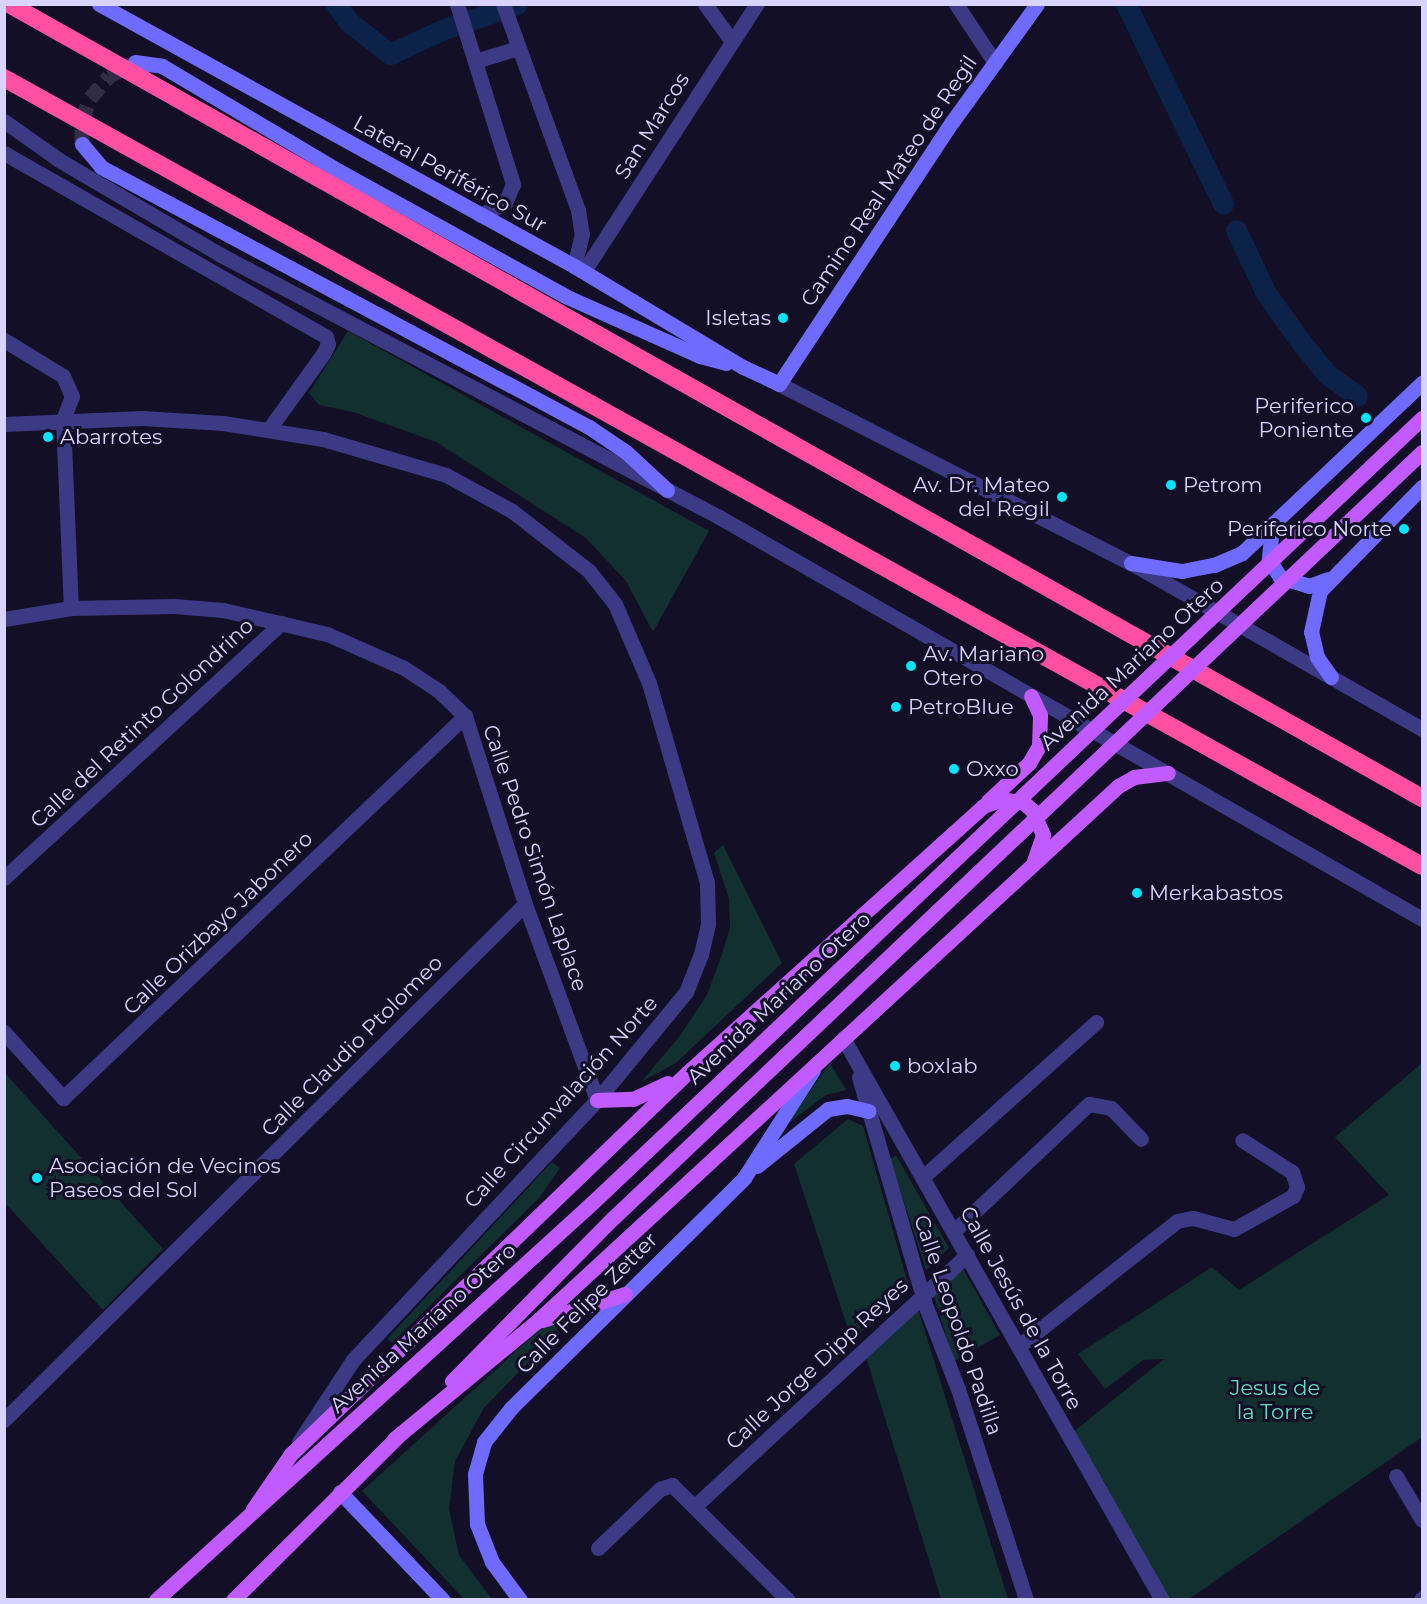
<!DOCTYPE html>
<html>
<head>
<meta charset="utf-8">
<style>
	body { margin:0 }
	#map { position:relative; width:1427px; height:1604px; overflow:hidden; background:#130f26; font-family:Montserrat,sans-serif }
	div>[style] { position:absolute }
	.green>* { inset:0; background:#12302f }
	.canal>* { height:21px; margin:-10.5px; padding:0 10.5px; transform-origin:10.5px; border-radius:10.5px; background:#0c2248 }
	.secondary-tunnel>* { height:15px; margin-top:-7.5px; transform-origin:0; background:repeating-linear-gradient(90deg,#312d47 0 15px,transparent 0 23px) }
	.street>* { height:15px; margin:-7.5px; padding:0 7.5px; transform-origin:7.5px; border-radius:7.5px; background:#3d3a85 }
	.secondary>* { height:15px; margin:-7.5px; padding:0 7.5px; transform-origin:7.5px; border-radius:7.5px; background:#6f6bff }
	.primary>* { height:15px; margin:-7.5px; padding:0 7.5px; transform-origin:7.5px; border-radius:7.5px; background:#c25bff }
	.highway>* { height:18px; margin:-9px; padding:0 9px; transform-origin:9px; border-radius:9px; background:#ff4fa3 }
	.primary-bridge>* { height:15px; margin:-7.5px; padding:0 7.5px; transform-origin:7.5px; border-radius:7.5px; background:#c25bff }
	.dots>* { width:16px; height:16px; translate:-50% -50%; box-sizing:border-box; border:3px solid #130f26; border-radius:50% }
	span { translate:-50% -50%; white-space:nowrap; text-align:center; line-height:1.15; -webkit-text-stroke:6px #130f26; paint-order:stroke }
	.street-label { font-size:21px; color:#d9d4ff }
	.poi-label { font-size:21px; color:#d9d4ff }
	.right { translate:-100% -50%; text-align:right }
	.left { translate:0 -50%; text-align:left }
	.park-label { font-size:21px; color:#5fe0c0 }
	.frame { position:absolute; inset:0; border:6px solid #d9d4ff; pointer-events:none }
</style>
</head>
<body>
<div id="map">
	<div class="green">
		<div style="clip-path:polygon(348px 331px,709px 531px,653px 632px,626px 581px,586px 538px,436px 442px,353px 412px,319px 405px,309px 393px)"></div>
		<div style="clip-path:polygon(723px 845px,782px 963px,676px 1063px,641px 1082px,679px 1037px,707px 995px,721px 957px,730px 928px,729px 899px,714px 853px)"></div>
		<div style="clip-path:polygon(830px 1063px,846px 1090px,826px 1095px,786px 1125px)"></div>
		<div style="clip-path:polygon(1422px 1063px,1422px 1437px,1189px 1599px,1170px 1600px,1072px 1433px,1164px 1359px,1143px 1360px,1105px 1389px,1078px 1354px,1212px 1267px,1239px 1290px,1389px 1195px,1335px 1137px)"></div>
		<div style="clip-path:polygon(5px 1073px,163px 1249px,103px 1310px,5px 1203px)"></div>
		<div style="clip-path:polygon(848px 1119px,863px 1126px,909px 1287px,852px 1341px,794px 1164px)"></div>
		<div style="clip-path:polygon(896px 1155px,949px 1248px,926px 1270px,890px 1159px)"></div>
		<div style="clip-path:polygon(552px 1162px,560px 1168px,539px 1198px,392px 1343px,387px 1339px)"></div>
		<div style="clip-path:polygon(962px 1267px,1000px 1335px,954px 1361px,933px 1293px)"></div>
		<div style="clip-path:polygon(918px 1309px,1008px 1599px,941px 1599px,866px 1357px)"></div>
		<div style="clip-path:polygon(570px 1319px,484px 1408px,455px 1461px,449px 1509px,459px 1555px,492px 1599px,464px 1599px,362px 1491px,546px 1324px)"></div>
	</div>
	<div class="canal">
		<div style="left:336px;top:4px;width:22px;rotate:54deg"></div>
		<div style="left:349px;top:22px;width:52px;rotate:38deg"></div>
		<div style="left:390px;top:54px;width:57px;rotate:-24.8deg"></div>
		<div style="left:442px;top:30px;width:79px;rotate:-19.1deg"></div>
		<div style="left:1126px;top:4px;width:222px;rotate:64.1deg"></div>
		<div style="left:1236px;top:230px;width:70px;rotate:64.5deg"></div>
		<div style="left:1266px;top:293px;width:60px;rotate:54.5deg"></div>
		<div style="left:1301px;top:342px;width:41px;rotate:50.9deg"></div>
		<div style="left:1327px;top:374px;width:37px;rotate:36deg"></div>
	</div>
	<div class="secondary-tunnel">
		<div style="left:82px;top:144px;width:24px;rotate:-90deg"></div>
		<div style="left:82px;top:120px;width:23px;rotate:-70deg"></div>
		<div style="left:90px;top:98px;width:29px;rotate:-49deg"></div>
		<div style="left:109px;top:76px;width:26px;rotate:-28deg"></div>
	</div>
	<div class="street">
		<div style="left:457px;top:4px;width:189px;rotate:72.7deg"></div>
		<div style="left:513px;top:184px;width:21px;rotate:113deg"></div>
		<div style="left:505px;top:203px;width:28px;rotate:154deg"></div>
		<div style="left:503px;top:4px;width:219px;rotate:70deg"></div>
		<div style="left:578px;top:210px;width:24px;rotate:81deg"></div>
		<div style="left:582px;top:234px;width:33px;rotate:104deg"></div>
		<div style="left:705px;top:4px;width:44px;rotate:54.2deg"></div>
		<div style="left:956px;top:4px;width:71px;rotate:56.5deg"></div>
		<div style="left:475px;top:61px;width:45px;rotate:-16.8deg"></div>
		<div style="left:4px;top:121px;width:67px;rotate:35.3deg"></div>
		<div style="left:59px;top:160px;width:186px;rotate:30.4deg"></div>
		<div style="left:219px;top:254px;width:565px;rotate:27.74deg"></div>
		<div style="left:719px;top:517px;width:810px;rotate:29.76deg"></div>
		<div style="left:4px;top:153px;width:371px;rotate:29.7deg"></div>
		<div style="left:326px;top:337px;width:7px;rotate:74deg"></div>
		<div style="left:328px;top:344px;width:11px;rotate:117deg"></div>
		<div style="left:323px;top:354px;width:92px;rotate:125.8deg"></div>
		<div style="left:584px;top:271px;width:318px;rotate:-57.1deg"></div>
		<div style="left:4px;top:340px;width:69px;rotate:31.4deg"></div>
		<div style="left:63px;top:376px;width:22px;rotate:66deg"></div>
		<div style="left:72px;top:396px;width:25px;rotate:111deg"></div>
		<div style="left:63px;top:419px;width:189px;rotate:87.6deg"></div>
		<div style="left:779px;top:384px;width:395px;rotate:27deg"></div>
		<div style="left:1131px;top:563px;width:335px;rotate:29.7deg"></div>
		<div style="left:4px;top:424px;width:138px;rotate:-2.5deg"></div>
		<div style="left:142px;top:418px;width:81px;rotate:3.5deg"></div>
		<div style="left:223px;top:423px;width:101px;rotate:9.1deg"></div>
		<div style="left:323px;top:439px;width:128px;rotate:16.3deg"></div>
		<div style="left:446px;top:475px;width:75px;rotate:28.6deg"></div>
		<div style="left:512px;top:511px;width:98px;rotate:37.9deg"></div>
		<div style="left:589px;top:571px;width:42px;rotate:51.8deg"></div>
		<div style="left:615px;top:604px;width:86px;rotate:66.7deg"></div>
		<div style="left:649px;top:683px;width:208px;rotate:73.8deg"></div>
		<div style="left:707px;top:883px;width:41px;rotate:88.6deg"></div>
		<div style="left:708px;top:924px;width:31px;rotate:103deg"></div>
		<div style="left:701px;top:954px;width:41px;rotate:111.5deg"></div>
		<div style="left:686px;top:992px;width:140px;rotate:129.5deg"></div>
		<div style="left:597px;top:1100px;width:357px;rotate:133.2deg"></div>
		<div style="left:353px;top:1360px;width:98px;rotate:123.4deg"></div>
		<div style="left:4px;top:619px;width:68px;rotate:-9.3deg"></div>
		<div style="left:71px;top:608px;width:103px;rotate:-1.1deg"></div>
		<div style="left:174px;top:606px;width:49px;rotate:4.7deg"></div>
		<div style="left:223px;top:610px;width:107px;rotate:13deg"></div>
		<div style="left:327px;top:634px;width:84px;rotate:23.8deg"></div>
		<div style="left:404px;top:668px;width:42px;rotate:33.3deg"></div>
		<div style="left:439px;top:691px;width:36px;rotate:44deg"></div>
		<div style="left:465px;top:716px;width:197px;rotate:72.3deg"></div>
		<div style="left:525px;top:904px;width:209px;rotate:69.8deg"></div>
		<div style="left:4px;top:878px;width:377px;rotate:-42.6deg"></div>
		<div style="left:4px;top:1032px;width:89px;rotate:48.2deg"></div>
		<div style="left:63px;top:1098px;width:555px;rotate:-43.54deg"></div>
		<div style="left:843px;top:1038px;width:646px;rotate:60.42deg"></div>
		<div style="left:859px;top:1077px;width:240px;rotate:73.8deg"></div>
		<div style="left:926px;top:1307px;width:88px;rotate:68.7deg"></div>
		<div style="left:958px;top:1389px;width:222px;rotate:72.1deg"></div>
		<div style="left:924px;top:1176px;width:231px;rotate:-41.8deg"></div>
		<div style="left:954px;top:1231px;width:185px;rotate:-43.3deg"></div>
		<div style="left:1089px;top:1104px;width:22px;rotate:10deg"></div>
		<div style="left:1111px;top:1108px;width:43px;rotate:45.9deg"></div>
		<div style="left:1020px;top:1345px;width:200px;rotate:-38.3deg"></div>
		<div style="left:1177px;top:1221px;width:16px;rotate:-11deg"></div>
		<div style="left:1193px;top:1218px;width:42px;rotate:15deg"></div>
		<div style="left:1234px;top:1229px;width:68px;rotate:-29.2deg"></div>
		<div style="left:1293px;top:1196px;width:10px;rotate:-66deg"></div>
		<div style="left:1297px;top:1187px;width:16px;rotate:-108deg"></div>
		<div style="left:1292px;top:1172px;width:59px;rotate:-147.4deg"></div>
		<div style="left:4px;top:1420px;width:733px;rotate:-44.72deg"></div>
		<div style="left:1396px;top:1476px;width:51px;rotate:59.4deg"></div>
		<div style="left:696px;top:1505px;width:369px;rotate:-42.7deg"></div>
		<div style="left:598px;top:1548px;width:86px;rotate:-43.6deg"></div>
		<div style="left:660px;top:1489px;width:13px;rotate:-18deg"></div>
		<div style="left:672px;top:1485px;width:163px;rotate:44.8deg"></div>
		<div style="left:1421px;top:1600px;width:2px;rotate:-63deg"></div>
	</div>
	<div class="secondary">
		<div style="left:99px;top:4px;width:542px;rotate:28.88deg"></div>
		<div style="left:574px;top:266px;width:197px;rotate:30.9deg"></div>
		<div style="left:743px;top:367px;width:40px;rotate:25deg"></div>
		<div style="left:779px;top:384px;width:314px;rotate:-56.6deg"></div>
		<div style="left:952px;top:122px;width:145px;rotate:-54.2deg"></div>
		<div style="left:135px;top:62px;width:27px;rotate:8deg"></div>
		<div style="left:162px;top:66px;width:206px;rotate:30.7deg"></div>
		<div style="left:339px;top:171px;width:258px;rotate:28.9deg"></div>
		<div style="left:565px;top:296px;width:148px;rotate:24deg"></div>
		<div style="left:700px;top:356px;width:27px;rotate:15deg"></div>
		<div style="left:82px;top:144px;width:30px;rotate:50deg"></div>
		<div style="left:101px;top:167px;width:553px;rotate:28.05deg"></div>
		<div style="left:589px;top:427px;width:45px;rotate:34deg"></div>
		<div style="left:626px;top:452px;width:56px;rotate:42.8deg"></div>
		<div style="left:1272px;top:528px;width:31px;rotate:96deg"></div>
		<div style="left:1269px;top:559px;width:21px;rotate:59deg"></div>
		<div style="left:1280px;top:577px;width:30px;rotate:17deg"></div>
		<div style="left:1309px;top:586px;width:20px;rotate:-20deg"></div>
		<div style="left:1131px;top:563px;width:52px;rotate:8.9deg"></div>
		<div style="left:1182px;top:571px;width:33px;rotate:-11deg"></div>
		<div style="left:1214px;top:565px;width:30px;rotate:-23deg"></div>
		<div style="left:1242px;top:553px;width:248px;rotate:-43.4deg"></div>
		<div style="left:1331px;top:677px;width:24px;rotate:-125deg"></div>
		<div style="left:1317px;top:657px;width:26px;rotate:-103deg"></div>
		<div style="left:1311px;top:632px;width:42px;rotate:-77.6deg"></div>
		<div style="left:1320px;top:591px;width:146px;rotate:-45.6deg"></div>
		<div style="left:757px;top:1166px;width:91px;rotate:-38.8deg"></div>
		<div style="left:828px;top:1109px;width:19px;rotate:-9deg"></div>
		<div style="left:847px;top:1106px;width:22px;rotate:13deg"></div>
		<div style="left:340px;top:1492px;width:149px;rotate:46.4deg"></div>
		<div style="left:520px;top:1600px;width:47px;rotate:-126.4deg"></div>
		<div style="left:492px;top:1562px;width:41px;rotate:-111.5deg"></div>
		<div style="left:477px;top:1524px;width:50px;rotate:-92.3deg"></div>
		<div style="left:475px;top:1474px;width:33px;rotate:-74deg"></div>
		<div style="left:484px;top:1442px;width:43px;rotate:-51.5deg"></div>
		<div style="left:511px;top:1408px;width:327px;rotate:-44.6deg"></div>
		<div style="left:744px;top:1178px;width:128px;rotate:-57.4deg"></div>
	</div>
	<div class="primary">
		<div style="left:988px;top:801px;width:56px;rotate:-42.8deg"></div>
		<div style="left:1029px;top:763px;width:20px;rotate:-60deg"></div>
		<div style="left:1039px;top:746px;width:31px;rotate:-88deg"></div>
		<div style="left:1040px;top:715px;width:21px;rotate:-115deg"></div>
		<div style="left:597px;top:1100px;width:36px;rotate:-2deg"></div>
		<div style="left:633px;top:1099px;width:38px;rotate:-25deg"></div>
		<div style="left:542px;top:1320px;width:87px;rotate:-17.4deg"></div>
		<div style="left:452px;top:1381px;width:229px;rotate:-45.4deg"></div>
		<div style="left:394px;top:1439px;width:184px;rotate:-39.5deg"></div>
		<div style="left:536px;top:1322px;width:791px;rotate:-42.64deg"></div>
		<div style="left:1118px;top:786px;width:18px;rotate:-29deg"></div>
		<div style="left:1134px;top:777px;width:34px;rotate:-7deg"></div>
		<div style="left:253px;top:1509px;width:67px;rotate:-55.4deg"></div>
		<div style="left:291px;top:1454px;width:552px;rotate:-43.9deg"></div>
		<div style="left:689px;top:1071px;width:396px;rotate:-42deg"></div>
		<div style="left:983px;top:806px;width:21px;rotate:-19deg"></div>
		<div style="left:1003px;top:799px;width:21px;rotate:11deg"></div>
		<div style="left:1024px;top:803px;width:11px;rotate:41deg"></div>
		<div style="left:1032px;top:810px;width:27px;rotate:66deg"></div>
		<div style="left:1043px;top:835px;width:28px;rotate:109deg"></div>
		<div style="left:156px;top:1600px;width:592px;rotate:-42.33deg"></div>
		<div style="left:233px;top:1600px;width:237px;rotate:-44.8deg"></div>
	</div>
	<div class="highway">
		<div style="left:9px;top:4px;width:1621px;rotate:29.33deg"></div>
		<div style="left:4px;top:78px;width:1622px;rotate:29.06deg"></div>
	</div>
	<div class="primary-bridge">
		<div style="left:594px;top:1201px;width:1140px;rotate:-43.4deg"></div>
		<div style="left:613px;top:1218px;width:1114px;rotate:-43.44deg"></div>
	</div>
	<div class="dots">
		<div style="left:783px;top:318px;background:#00e5ff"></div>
		<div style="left:1366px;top:418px;background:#00e5ff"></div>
		<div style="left:48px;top:437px;background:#00e5ff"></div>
		<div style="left:1171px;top:485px;background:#00e5ff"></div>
		<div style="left:1062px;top:497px;background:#00e5ff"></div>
		<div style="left:1404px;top:529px;background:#00e5ff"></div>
		<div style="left:911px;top:666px;background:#00e5ff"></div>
		<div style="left:896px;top:707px;background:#00e5ff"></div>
		<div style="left:954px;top:769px;background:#00e5ff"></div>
		<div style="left:1137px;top:893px;background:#00e5ff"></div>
		<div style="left:895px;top:1066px;background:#00e5ff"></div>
		<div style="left:37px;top:1178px;background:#00e5ff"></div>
	</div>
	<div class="street-label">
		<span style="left:652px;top:126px;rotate:-58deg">San Marcos</span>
		<span style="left:450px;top:174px;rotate:29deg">Lateral Periférico Sur</span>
		<span style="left:889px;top:181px;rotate:-56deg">Camino Real Mateo de Regil</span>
		<span style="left:1132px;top:664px;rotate:-43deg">Avenida Mariano Otero</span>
		<span style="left:142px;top:723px;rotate:-43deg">Calle del Retinto Golondrino</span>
		<span style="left:535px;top:858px;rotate:71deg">Calle Pedro Simón Laplace</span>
		<span style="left:218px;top:923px;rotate:-44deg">Calle Orizbayo Jabonero</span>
		<span style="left:779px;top:998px;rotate:-43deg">Avenida Mariano Otero</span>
		<span style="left:352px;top:1046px;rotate:-45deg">Calle Claudio Ptolomeo</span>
		<span style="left:561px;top:1102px;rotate:-48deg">Calle Circunvalación Norte</span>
		<span style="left:587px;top:1303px;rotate:-45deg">Calle Felipe Zetter</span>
		<span style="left:1021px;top:1308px;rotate:61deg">Calle Jesús de la Torre</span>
		<span style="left:958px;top:1325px;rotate:71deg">Calle Leopoldo Padilla</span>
		<span style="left:423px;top:1328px;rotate:-42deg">Avenida Mariano Otero</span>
		<span style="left:817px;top:1364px;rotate:-43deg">Calle Jorge Dipp Reyes</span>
	</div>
	<div class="poi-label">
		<span class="right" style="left:771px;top:318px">Isletas</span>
		<span class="right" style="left:1354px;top:418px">Periferico<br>Poniente</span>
		<span class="left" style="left:60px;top:437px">Abarrotes</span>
		<span class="right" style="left:1050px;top:497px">Av. Dr. Mateo<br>del Regil</span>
		<span class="left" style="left:1183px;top:485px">Petrom</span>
		<span class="right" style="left:1392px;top:529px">Periferico Norte</span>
		<span class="left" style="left:923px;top:666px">Av. Mariano<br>Otero</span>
		<span class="left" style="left:908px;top:707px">PetroBlue</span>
		<span class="left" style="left:966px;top:769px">Oxxo</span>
		<span class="left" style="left:1149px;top:893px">Merkabastos</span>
		<span class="left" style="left:907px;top:1066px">boxlab</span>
		<span class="left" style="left:49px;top:1178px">Asociación de Vecinos<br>Paseos del Sol</span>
	</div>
	<div class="park-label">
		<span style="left:1275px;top:1400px">Jesus de<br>la Torre</span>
	</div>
	<div class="frame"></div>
</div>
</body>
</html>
